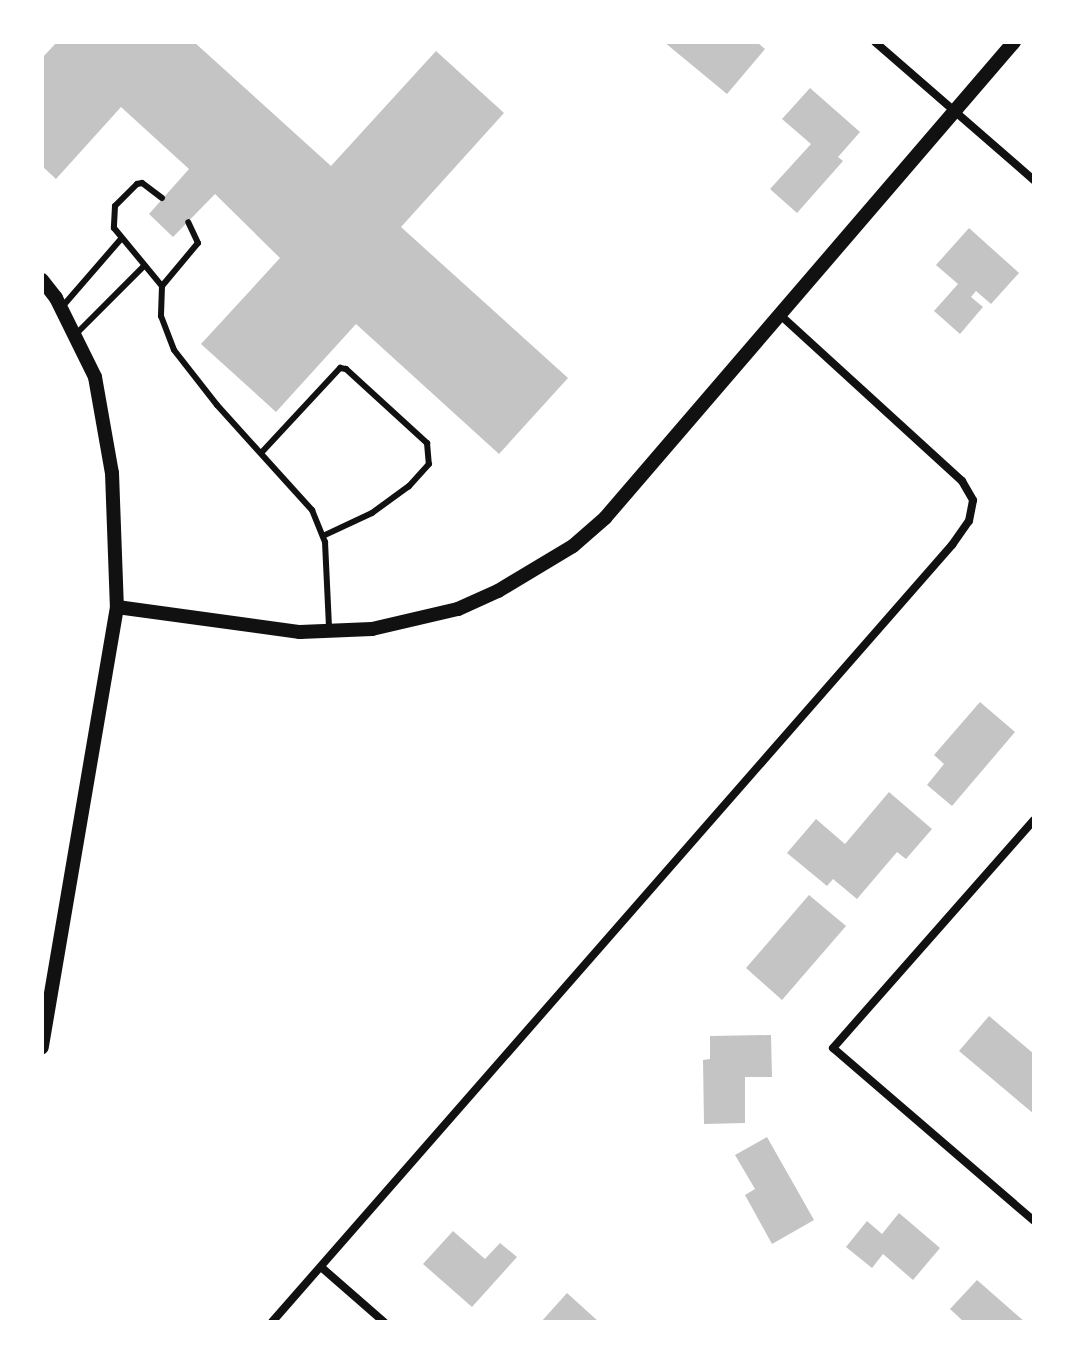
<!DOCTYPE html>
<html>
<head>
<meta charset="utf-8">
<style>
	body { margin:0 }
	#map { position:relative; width:1076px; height:1364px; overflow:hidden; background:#fff; font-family:Barlow,sans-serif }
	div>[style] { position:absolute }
	.building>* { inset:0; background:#c4c4c4 }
	.service>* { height:6px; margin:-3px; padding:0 3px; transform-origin:3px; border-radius:3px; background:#111 }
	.minor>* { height:8px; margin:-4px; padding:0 4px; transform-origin:4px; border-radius:4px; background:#111 }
	.tertiary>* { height:14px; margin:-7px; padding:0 7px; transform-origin:7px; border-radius:7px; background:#111 }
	span { translate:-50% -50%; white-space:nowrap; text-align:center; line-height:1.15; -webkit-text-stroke:6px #fff; paint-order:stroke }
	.frame { position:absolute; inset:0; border:44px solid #fff; pointer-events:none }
</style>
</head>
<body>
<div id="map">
	<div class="building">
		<div style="clip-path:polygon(57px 42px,194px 42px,331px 166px,436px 51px,504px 113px,401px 227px,568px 378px,499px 454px,356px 324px,276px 412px,201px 344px,280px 258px,215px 194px,173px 237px,149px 214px,189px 169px,121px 107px,56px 179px,42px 166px,42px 58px)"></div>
		<div style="clip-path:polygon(664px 42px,757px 42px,765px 49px,727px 94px)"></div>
		<div style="clip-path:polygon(810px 88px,860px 132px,838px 157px,843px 161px,797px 213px,770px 189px,811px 144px,782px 119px)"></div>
		<div style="clip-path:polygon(969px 228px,1019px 273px,991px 304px,976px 291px,971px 297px,983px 307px,960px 334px,934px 311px,958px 284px,936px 265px)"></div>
		<div style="clip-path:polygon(980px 702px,1015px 732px,952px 806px,927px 785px,944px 764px,934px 755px)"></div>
		<div style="clip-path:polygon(889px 792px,932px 829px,906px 859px,897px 852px,857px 899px,833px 879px,827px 886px,787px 853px,816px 819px,845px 844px)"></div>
		<div style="clip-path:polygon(809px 895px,846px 926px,782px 1000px,746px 968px)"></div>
		<div style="clip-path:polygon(989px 1016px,1034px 1054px,1034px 1114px,959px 1051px)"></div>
		<div style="clip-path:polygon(771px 1035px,772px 1077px,745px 1077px,745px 1123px,704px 1124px,703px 1060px,710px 1059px,710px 1036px)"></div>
		<div style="clip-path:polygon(767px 1137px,814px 1220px,772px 1244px,745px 1195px,755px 1189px,735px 1155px)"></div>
		<div style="clip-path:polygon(899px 1213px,940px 1248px,913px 1280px,883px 1254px,872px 1268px,846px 1247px,867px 1221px,882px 1234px)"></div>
		<div style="clip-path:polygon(453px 1231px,485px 1259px,500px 1243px,517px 1257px,472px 1307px,423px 1264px)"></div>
		<div style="clip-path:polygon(977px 1280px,1025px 1322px,964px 1322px,950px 1309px)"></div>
		<div style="clip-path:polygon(567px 1293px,599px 1322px,541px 1322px)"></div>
	</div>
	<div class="service">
		<div style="left:162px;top:198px;width:25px;rotate:-143deg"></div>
		<div style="left:142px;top:183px;width:5px;rotate:169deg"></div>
		<div style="left:137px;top:184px;width:31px;rotate:135deg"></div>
		<div style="left:115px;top:206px;width:22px;rotate:93deg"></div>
		<div style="left:114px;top:228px;width:75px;rotate:50.4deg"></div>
		<div style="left:162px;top:286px;width:30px;rotate:92deg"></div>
		<div style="left:161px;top:316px;width:36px;rotate:69deg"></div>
		<div style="left:174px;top:350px;width:70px;rotate:52deg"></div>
		<div style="left:217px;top:405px;width:142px;rotate:47.9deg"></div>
		<div style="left:312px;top:510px;width:35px;rotate:68deg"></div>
		<div style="left:325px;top:542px;width:86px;rotate:87.3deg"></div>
		<div style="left:162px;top:286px;width:56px;rotate:-50.1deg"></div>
		<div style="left:198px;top:243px;width:23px;rotate:-115deg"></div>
		<div style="left:62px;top:307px;width:89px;rotate:-49.1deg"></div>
		<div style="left:75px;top:335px;width:98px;rotate:-45deg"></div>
		<div style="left:262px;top:452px;width:115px;rotate:-47.1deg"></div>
		<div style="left:340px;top:368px;width:6px;rotate:9deg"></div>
		<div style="left:346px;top:369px;width:110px;rotate:42.4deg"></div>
		<div style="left:427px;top:443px;width:21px;rotate:85deg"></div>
		<div style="left:429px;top:464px;width:30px;rotate:132deg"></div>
		<div style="left:409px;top:486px;width:46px;rotate:143.9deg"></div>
		<div style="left:372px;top:513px;width:54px;rotate:154.9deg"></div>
	</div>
	<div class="minor">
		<div style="left:875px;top:42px;width:211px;rotate:41deg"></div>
		<div style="left:1034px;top:820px;width:304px;rotate:131.4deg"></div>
		<div style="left:833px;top:1048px;width:265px;rotate:40.7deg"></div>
		<div style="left:321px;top:1267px;width:84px;rotate:41.1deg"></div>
		<div style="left:272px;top:1322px;width:1033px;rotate:-48.81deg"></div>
		<div style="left:952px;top:545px;width:29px;rotate:-55deg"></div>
		<div style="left:969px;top:521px;width:21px;rotate:-79deg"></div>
		<div style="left:973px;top:500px;width:22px;rotate:-120deg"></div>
		<div style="left:962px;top:481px;width:246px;rotate:-137.6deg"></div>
	</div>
	<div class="tertiary">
		<div style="left:42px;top:280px;width:23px;rotate:52deg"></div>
		<div style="left:56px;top:298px;width:88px;rotate:63.7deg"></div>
		<div style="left:95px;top:377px;width:97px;rotate:80deg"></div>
		<div style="left:112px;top:473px;width:134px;rotate:87.9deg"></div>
		<div style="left:117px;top:607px;width:447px;rotate:99.7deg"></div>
		<div style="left:117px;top:607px;width:185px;rotate:7.8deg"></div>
		<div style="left:300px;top:632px;width:72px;rotate:-2.4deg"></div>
		<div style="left:372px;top:629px;width:88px;rotate:-13.1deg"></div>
		<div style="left:458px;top:609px;width:44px;rotate:-24.2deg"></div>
		<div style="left:498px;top:591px;width:87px;rotate:-31deg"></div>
		<div style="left:573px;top:546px;width:43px;rotate:-41.2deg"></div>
		<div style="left:605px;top:518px;width:628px;rotate:-49.33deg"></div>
	</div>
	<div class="frame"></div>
</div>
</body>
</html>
